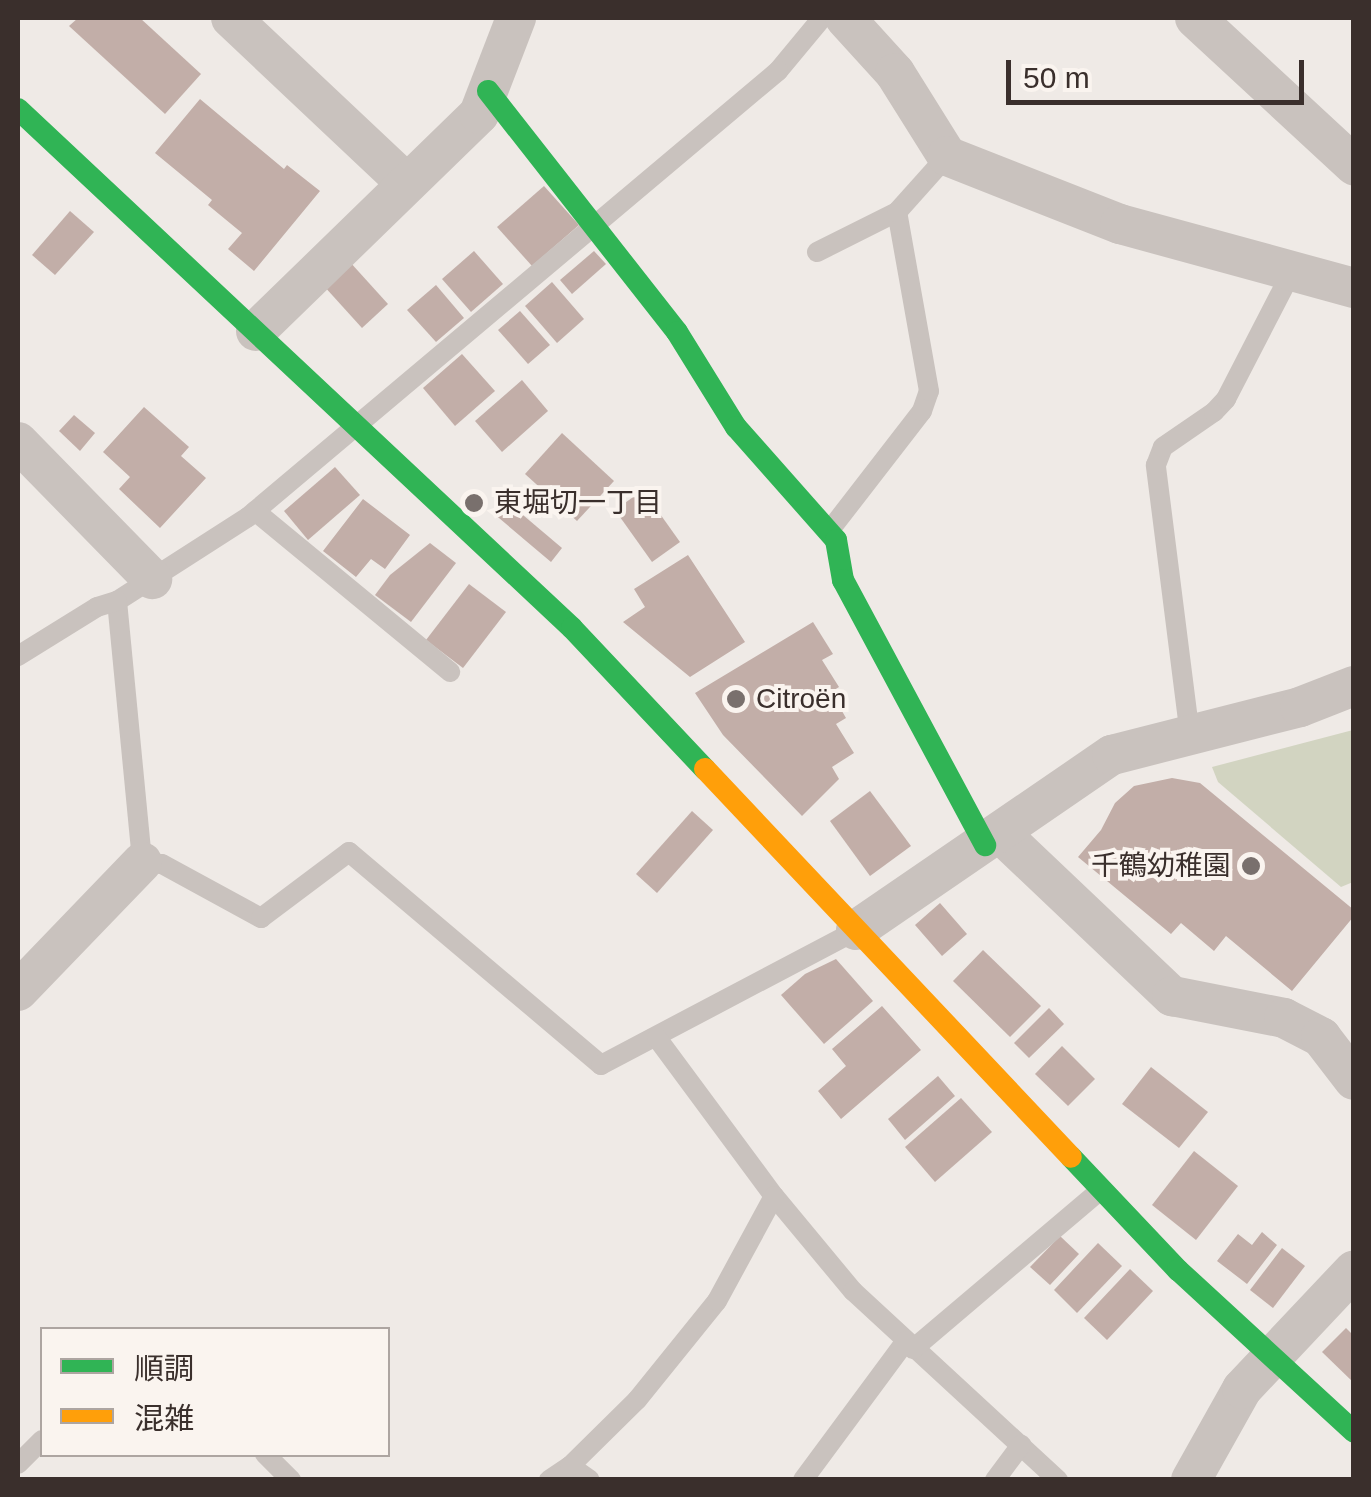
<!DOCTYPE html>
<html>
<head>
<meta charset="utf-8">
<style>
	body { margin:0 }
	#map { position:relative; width:1371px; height:1497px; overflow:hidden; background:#efeae6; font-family:Helvetica,"Noto Sans JP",sans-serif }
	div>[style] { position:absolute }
	.green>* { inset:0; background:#d2d4c1 }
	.building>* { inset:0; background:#c2aea8 }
	.lane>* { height:20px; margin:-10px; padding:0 10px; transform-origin:10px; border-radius:10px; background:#c9c2be }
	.street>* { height:40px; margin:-20px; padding:0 20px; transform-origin:20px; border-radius:20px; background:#c9c2be }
	.fast>* { height:22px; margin:-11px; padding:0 11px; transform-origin:11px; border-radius:11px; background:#30b455 }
	.slow>* { height:22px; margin:-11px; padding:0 11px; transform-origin:11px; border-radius:11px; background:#ff9f0a }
	.dots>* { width:28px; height:28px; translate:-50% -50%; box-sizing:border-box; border:5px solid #faf4ef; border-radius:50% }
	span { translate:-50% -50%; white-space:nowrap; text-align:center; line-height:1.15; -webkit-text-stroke:8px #faf4ef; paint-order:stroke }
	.poi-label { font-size:28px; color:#3a2f2c }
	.left { translate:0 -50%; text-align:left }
	.right { translate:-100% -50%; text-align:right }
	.frame { position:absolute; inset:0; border:20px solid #3a2f2c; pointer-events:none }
	.legend { position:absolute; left:40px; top:1327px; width:350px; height:130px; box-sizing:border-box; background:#faf4ef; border:2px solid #ada5a1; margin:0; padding:12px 18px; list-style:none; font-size:30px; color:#3a2f2c }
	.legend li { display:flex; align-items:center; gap:20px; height:50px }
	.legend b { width:50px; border:2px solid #ada5a1 }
	.scale { position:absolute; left:1006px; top:60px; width:298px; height:45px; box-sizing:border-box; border:5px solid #3a2f2c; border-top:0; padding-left:12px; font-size:30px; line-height:35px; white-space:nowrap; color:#3a2f2c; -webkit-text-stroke:8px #faf4ef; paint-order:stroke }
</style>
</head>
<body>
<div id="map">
	<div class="green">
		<div style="clip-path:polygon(1353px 730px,1353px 882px,1341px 887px,1218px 782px,1212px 767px)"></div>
	</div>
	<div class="building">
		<div style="clip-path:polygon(78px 18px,140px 18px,201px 74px,165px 114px,69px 26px)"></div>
		<div style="clip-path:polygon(200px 99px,284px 169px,287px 165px,320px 191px,254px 271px,228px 249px,242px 233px,208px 205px,212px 200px,155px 153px)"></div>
		<div style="clip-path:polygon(544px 186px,579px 225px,532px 266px,497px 227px)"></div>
		<div style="clip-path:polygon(70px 211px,94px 232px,55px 275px,32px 255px)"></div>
		<div style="clip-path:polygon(474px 251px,503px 284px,471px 312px,442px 279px)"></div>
		<div style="clip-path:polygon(594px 251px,606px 264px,572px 294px,560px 280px)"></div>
		<div style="clip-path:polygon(349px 261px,388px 304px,362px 328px,323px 285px)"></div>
		<div style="clip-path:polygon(552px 282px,584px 319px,557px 343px,525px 306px)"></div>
		<div style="clip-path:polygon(436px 285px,464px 318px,436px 342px,407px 310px)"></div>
		<div style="clip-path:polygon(520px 311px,550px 345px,528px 364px,498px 330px)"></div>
		<div style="clip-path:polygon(462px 354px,495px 391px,455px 426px,423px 388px)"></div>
		<div style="clip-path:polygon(522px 380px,548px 411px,502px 452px,475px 421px)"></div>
		<div style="clip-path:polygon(144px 407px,189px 447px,181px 456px,206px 478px,160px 528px,119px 489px,130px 477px,103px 452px)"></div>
		<div style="clip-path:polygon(74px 415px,95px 433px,80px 451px,59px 431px)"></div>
		<div style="clip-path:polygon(562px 433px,614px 481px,577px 521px,525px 474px)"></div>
		<div style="clip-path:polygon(335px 467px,360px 495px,308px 540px,284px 511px)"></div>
		<div style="clip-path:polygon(643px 490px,680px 542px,652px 562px,615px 510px)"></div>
		<div style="clip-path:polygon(363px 499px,410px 535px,385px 569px,371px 559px,356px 577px,323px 551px)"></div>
		<div style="clip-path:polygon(504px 499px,562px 548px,551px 562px,493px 513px)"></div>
		<div style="clip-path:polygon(430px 543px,456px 563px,411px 622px,375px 595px,390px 575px)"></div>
		<div style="clip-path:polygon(688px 555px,745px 642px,690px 677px,623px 622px,645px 607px,634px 589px)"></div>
		<div style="clip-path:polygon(469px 584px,506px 612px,463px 668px,426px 640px)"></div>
		<div style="clip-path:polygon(813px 622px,833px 654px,822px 660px,839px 687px,831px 692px,846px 718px,836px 724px,854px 753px,832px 767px,839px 779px,802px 816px,723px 735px,695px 693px)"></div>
		<div style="clip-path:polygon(1172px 778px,1200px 783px,1354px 910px,1354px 916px,1292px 991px,1226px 936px,1214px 951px,1181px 923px,1171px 934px,1078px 857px,1101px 830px,1115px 803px,1134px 786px)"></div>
		<div style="clip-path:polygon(870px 791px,911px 846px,870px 876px,830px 821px)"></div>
		<div style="clip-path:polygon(692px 811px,713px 830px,657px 893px,636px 874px)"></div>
		<div style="clip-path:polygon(940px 903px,967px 934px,942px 956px,915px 925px)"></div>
		<div style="clip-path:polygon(983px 950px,1041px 1006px,1010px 1037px,953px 981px)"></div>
		<div style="clip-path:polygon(836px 959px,873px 1001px,824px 1044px,781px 995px,805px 974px)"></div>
		<div style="clip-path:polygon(882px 1006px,921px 1050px,841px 1119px,818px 1091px,846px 1066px,832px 1049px)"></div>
		<div style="clip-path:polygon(1049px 1008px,1064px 1024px,1029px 1058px,1014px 1043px)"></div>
		<div style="clip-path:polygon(1062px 1046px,1095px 1079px,1068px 1106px,1035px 1074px)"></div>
		<div style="clip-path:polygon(1151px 1067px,1208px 1112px,1179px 1148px,1122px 1104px)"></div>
		<div style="clip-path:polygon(938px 1076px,955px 1096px,905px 1140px,888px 1119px)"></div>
		<div style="clip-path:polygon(961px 1098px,992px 1132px,935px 1182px,905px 1147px)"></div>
		<div style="clip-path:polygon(1194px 1151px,1238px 1186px,1196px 1240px,1152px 1205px)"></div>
		<div style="clip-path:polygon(1262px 1232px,1277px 1245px,1247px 1284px,1217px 1261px,1238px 1234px,1252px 1245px)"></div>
		<div style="clip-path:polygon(1060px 1236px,1079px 1254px,1050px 1285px,1030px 1267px)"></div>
		<div style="clip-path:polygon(1098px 1243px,1122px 1266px,1077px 1313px,1054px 1290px)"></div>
		<div style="clip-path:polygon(1282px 1248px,1305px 1266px,1273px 1308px,1250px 1290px)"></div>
		<div style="clip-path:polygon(1130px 1269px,1153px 1291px,1107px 1340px,1084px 1318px)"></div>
		<div style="clip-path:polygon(1346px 1328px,1354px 1336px,1354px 1383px,1322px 1352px)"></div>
	</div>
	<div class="lane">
		<div style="left:822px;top:18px;width:69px;rotate:129.7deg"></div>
		<div style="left:778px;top:71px;width:693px;rotate:139.92deg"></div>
		<div style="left:248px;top:517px;width:156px;rotate:147.3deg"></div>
		<div style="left:117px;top:601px;width:262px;rotate:84.5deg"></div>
		<div style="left:142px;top:862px;width:20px;rotate:6deg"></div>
		<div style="left:162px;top:864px;width:113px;rotate:28.6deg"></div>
		<div style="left:261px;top:918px;width:110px;rotate:-36.9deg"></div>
		<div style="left:349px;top:852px;width:330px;rotate:40.2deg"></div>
		<div style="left:601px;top:1065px;width:285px;rotate:-27.8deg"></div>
		<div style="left:817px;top:252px;width:89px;rotate:-26.6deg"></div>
		<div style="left:255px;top:511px;width:253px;rotate:39.5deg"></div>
		<div style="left:830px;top:530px;width:150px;rotate:-52.3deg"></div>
		<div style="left:922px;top:411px;width:21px;rotate:-71deg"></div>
		<div style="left:929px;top:391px;width:182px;rotate:-100.1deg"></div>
		<div style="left:897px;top:212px;width:75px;rotate:-48.2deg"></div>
		<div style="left:18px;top:656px;width:93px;rotate:-31.8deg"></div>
		<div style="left:97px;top:607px;width:21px;rotate:-17deg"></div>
		<div style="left:1190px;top:736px;width:273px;rotate:-97.2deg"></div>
		<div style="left:1156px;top:465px;width:19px;rotate:-69deg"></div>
		<div style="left:1163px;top:447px;width:62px;rotate:-34.5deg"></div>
		<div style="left:1214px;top:412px;width:18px;rotate:-47deg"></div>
		<div style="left:1226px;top:399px;width:142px;rotate:-62.7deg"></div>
		<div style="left:657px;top:1038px;width:197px;rotate:53.5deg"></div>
		<div style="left:774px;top:1196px;width:124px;rotate:50.3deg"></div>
		<div style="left:853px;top:1291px;width:279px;rotate:42.7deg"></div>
		<div style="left:913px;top:1349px;width:243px;rotate:-40.3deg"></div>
		<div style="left:265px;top:1454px;width:37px;rotate:45deg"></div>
		<div style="left:18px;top:1464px;width:34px;rotate:-45deg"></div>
		<div style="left:570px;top:1466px;width:24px;rotate:35deg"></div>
		<div style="left:549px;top:1480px;width:25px;rotate:-34deg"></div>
		<div style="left:570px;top:1466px;width:94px;rotate:-44.6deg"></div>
		<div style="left:637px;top:1400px;width:127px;rotate:-51.1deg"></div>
		<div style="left:717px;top:1301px;width:119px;rotate:-61.5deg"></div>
		<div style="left:803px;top:1480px;width:172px;rotate:-53.5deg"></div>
		<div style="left:995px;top:1480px;width:44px;rotate:-53.4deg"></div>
	</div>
	<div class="street">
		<div style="left:231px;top:18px;width:239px;rotate:43.3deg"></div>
		<div style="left:845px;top:18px;width:74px;rotate:47.7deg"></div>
		<div style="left:895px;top:73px;width:98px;rotate:57.9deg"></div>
		<div style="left:947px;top:156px;width:186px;rotate:21.5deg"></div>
		<div style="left:1120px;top:224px;width:243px;rotate:15.3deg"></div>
		<div style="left:1195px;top:18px;width:217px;rotate:42.8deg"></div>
		<div style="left:256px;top:331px;width:311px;rotate:-44.2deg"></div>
		<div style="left:479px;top:114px;width:103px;rotate:-68.9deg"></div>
		<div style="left:18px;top:442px;width:192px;rotate:45.6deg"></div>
		<div style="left:1001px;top:834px;width:236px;rotate:43.5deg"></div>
		<div style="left:1172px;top:996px;width:114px;rotate:11.1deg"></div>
		<div style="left:1284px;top:1018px;width:42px;rotate:27.2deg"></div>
		<div style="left:1321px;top:1037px;width:54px;rotate:52.5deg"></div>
		<div style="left:856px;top:930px;width:310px;rotate:-34.4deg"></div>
		<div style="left:1112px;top:755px;width:194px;rotate:-14.3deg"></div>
		<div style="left:1300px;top:707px;width:58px;rotate:-21.3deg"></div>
		<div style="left:18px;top:991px;width:179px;rotate:-46.1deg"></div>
		<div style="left:1191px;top:1480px;width:104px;rotate:-60.7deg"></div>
		<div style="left:1242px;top:1389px;width:163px;rotate:-46.7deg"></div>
	</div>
	<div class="fast">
		<div style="left:488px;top:91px;width:306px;rotate:51.9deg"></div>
		<div style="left:677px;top:332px;width:112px;rotate:58.2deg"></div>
		<div style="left:736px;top:427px;width:151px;rotate:48.5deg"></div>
		<div style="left:836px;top:540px;width:41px;rotate:80.1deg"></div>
		<div style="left:843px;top:580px;width:301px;rotate:61.8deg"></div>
		<div style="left:18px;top:109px;width:759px;rotate:43.13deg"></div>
		<div style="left:572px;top:628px;width:194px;rotate:46.7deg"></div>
		<div style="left:1071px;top:1157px;width:156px;rotate:46.6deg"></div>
		<div style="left:1178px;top:1270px;width:239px;rotate:42.6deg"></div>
	</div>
	<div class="slow">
		<div style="left:705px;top:769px;width:533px;rotate:46.67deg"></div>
	</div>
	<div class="dots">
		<div style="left:474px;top:503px;background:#79706d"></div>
		<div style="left:736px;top:699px;background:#79706d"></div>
		<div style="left:1251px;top:866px;background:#79706d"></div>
	</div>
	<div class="poi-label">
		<span class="left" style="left:494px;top:503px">東堀切一丁目</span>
		<span class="left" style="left:756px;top:699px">Citroën</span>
		<span class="right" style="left:1231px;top:866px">千鶴幼稚園</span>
	</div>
	<div class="frame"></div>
	<ul class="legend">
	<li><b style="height:12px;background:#30b455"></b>順調</li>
	<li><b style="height:12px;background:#ff9f0a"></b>混雑</li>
	</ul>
	<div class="scale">50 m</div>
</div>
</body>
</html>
